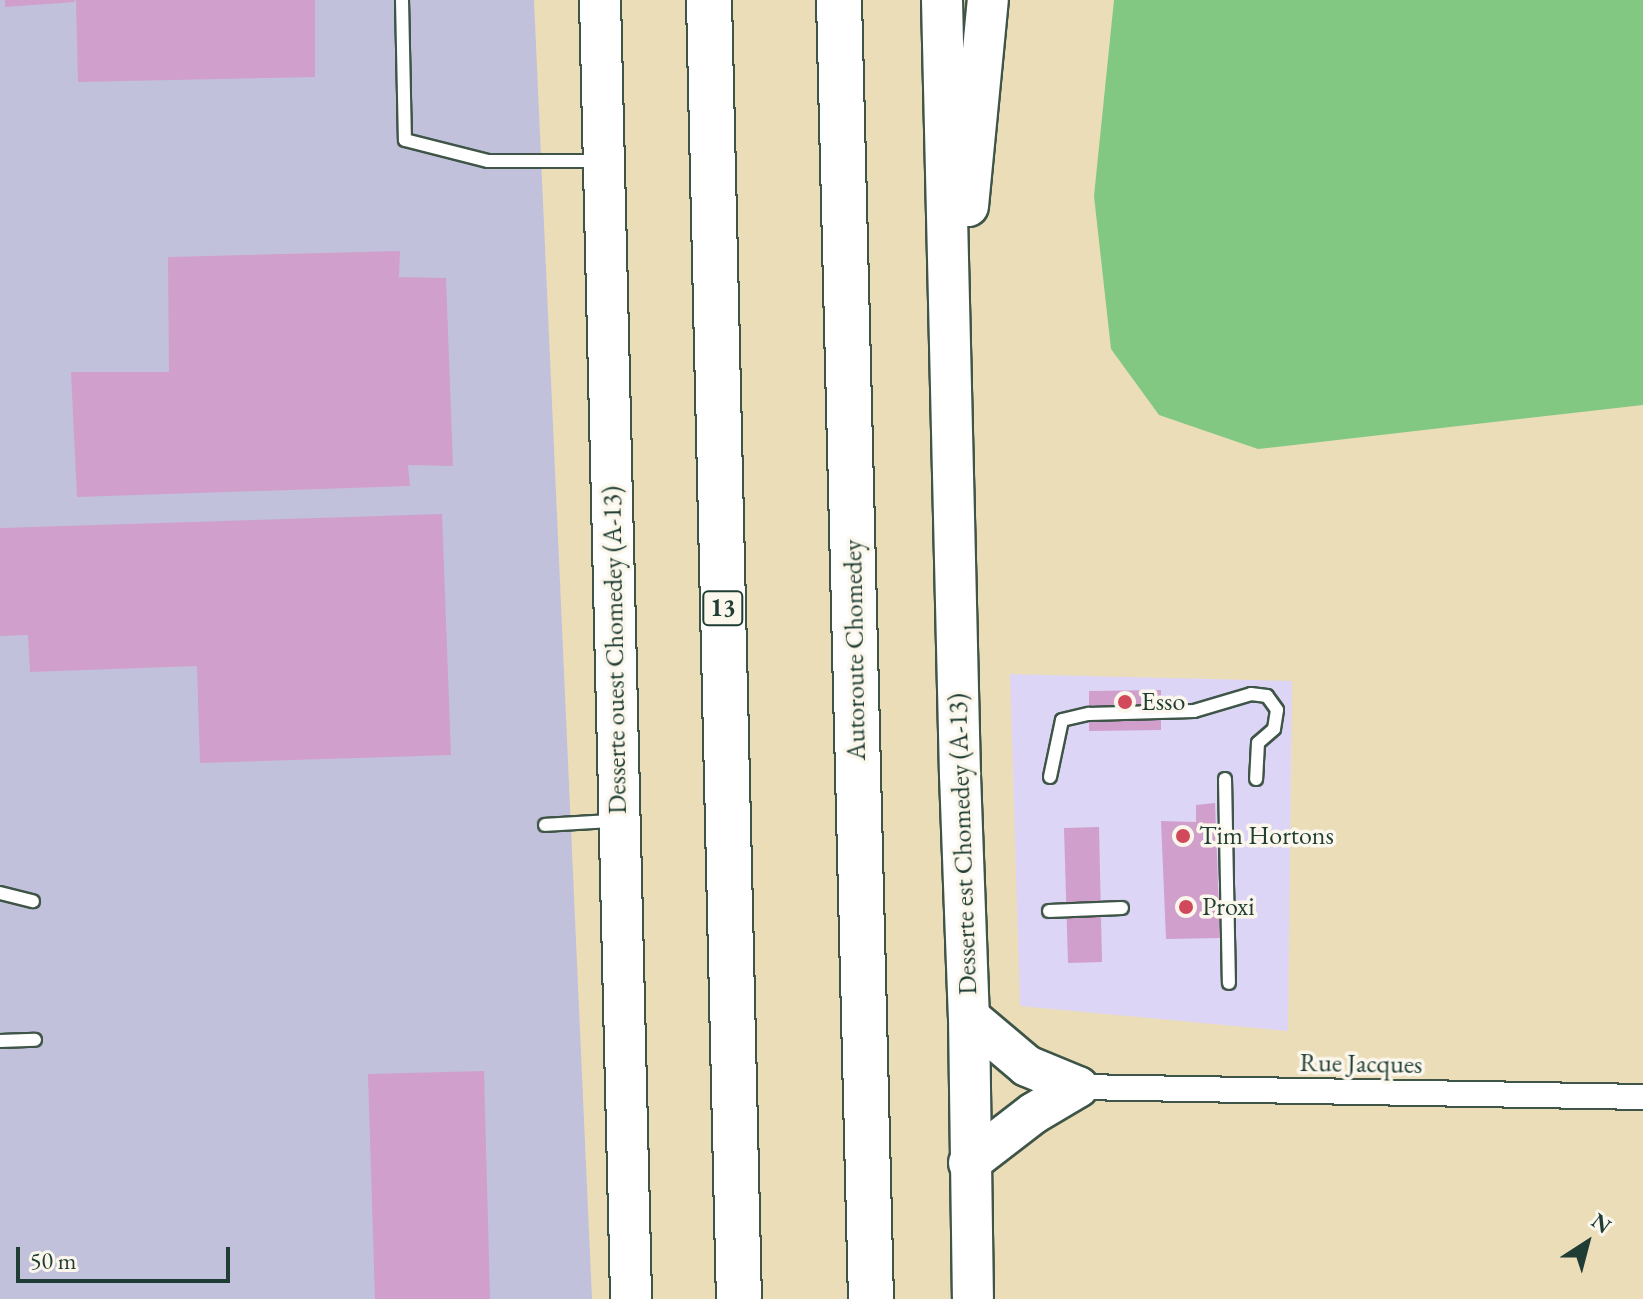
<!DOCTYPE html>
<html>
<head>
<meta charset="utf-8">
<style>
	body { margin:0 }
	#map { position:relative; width:1643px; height:1299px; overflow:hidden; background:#ecddb9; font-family:"EB Garamond",serif }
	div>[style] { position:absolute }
	.built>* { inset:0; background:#ddd5f6 }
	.industrial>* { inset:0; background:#c2c1dc }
	.green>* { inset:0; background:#82c883 }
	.building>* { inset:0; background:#d09fcb }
	.roads { filter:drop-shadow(2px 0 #3e5548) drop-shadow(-2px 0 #3e5548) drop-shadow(0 2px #3e5548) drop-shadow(0 -2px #3e5548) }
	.lane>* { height:12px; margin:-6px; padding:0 6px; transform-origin:6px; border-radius:6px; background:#fff }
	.street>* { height:24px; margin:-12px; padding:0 12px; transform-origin:12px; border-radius:12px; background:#fff }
	.primary>* { height:40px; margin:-20px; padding:0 20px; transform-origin:20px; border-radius:20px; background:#fff }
	.highway>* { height:44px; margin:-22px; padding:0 22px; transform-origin:22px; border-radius:22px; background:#fff }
	.dots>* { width:22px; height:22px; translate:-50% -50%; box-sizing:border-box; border:4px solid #fbf7ec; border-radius:50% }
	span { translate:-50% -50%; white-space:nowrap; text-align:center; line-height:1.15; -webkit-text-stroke:7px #fbf7ec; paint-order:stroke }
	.shield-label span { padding:2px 6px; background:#fbf7ec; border:2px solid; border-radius:6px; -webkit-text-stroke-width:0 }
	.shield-label { font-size:24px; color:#1f3d34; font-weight:700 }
	.street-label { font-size:26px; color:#1f3d34 }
	.poi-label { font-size:26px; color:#1f3d34 }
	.left { translate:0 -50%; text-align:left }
	.north { position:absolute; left:1547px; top:1203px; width:80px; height:80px; -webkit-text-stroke:6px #fbf7ec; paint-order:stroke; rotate:36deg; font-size:22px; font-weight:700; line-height:32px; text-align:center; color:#1f3d34 }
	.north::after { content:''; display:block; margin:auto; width:28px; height:36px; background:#1f3d34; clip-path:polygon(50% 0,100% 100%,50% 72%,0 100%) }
	.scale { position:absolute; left:16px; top:1247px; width:214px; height:36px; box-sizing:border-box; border:4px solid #1f3d34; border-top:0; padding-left:10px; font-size:24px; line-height:28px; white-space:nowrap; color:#1f3d34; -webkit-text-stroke:6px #fbf7ec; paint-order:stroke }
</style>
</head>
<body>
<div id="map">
	<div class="built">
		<div style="clip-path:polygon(1010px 674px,1292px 681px,1288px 1031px,1020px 1006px)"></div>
	</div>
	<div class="industrial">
		<div style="clip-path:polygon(0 0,534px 0,592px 1299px,0 1299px)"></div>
	</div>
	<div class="green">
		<div style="clip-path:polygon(1114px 0,1643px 0,1643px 405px,1258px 449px,1159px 415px,1111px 349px,1094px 196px)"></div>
	</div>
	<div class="building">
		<div style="clip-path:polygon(5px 0,74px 0,75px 2px,5px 7px)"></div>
		<div style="clip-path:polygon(76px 0,315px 0,315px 77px,78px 82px)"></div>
		<div style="clip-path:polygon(400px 251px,399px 277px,446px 278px,453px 466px,408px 465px,410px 486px,77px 497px,71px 372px,169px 372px,168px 257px)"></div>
		<div style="clip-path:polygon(442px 514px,451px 755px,200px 763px,197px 666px,30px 672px,28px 635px,0 636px,0 528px)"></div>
		<div style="clip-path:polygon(1161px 690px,1161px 730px,1089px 731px,1089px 691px)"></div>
		<div style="clip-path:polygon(1215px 803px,1220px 938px,1166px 939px,1161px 821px,1196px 822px,1196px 805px)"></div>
		<div style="clip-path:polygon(1099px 827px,1102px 962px,1068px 963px,1064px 828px)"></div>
		<div style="clip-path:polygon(484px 1071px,490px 1299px,375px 1299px,368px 1074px)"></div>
	</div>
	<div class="roads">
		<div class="lane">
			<div style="left:402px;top:0;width:140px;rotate:88.8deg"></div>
			<div style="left:405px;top:140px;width:86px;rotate:14.2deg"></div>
			<div style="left:488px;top:161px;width:112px"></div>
			<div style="left:1050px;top:777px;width:58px;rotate:-78.1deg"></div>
			<div style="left:1062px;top:720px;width:28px;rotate:-13deg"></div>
			<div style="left:1089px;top:714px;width:105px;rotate:-1.6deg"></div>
			<div style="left:1194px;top:711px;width:59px;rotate:-16.6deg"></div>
			<div style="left:1251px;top:694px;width:16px;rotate:7deg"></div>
			<div style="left:1267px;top:696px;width:17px;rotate:54deg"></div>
			<div style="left:1277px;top:710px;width:19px;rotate:99deg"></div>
			<div style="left:1274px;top:729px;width:21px;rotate:139deg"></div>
			<div style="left:1258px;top:743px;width:36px;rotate:93deg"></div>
			<div style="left:1225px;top:779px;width:204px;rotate:88.9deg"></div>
			<div style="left:545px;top:825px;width:68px;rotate:-3.4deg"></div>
			<div style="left:0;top:893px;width:34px;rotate:14deg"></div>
			<div style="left:1049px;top:911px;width:73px;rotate:-2.4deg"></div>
			<div style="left:0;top:1041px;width:35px;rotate:-2deg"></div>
		</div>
		<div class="street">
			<div style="left:1078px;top:1087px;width:565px;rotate:1.01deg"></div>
		</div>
		<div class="primary">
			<div style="left:600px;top:0;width:1299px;rotate:88.63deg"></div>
			<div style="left:942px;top:0;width:775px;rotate:88.67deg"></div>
			<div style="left:960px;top:775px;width:242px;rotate:87.9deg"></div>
			<div style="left:969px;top:1017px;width:282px;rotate:89.2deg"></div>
			<div style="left:968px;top:206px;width:207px;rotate:-84.5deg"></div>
			<div style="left:969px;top:1017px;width:76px;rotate:40.2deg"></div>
			<div style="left:1027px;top:1066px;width:55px;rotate:22.4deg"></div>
			<div style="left:969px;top:1163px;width:82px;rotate:-37.6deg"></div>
			<div style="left:1034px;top:1113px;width:51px;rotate:-30.6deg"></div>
		</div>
		<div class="highway">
			<div style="left:709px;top:0;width:1299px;rotate:88.68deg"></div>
			<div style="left:839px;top:0;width:1299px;rotate:88.59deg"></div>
		</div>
	</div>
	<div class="dots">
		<div style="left:1125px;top:702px;background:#d1495b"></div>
		<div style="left:1183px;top:836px;background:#d1495b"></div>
		<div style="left:1186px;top:907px;background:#d1495b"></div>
	</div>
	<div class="shield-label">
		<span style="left:723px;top:608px">13</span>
	</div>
	<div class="street-label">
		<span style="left:615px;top:650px;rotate:-91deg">Desserte ouest Chomedey (A-13)</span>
		<span style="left:855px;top:650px;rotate:-91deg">Autoroute Chomedey</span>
		<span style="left:963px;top:844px;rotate:-92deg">Desserte est Chomedey (A-13)</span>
		<span style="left:1361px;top:1064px;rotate:1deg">Rue Jacques</span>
	</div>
	<div class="poi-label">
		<span class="left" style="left:1141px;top:702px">Esso</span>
		<span class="left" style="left:1199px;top:836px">Tim Hortons</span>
		<span class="left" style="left:1202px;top:907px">Proxi</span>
	</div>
	<div class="north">N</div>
	<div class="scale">50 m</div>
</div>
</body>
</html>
